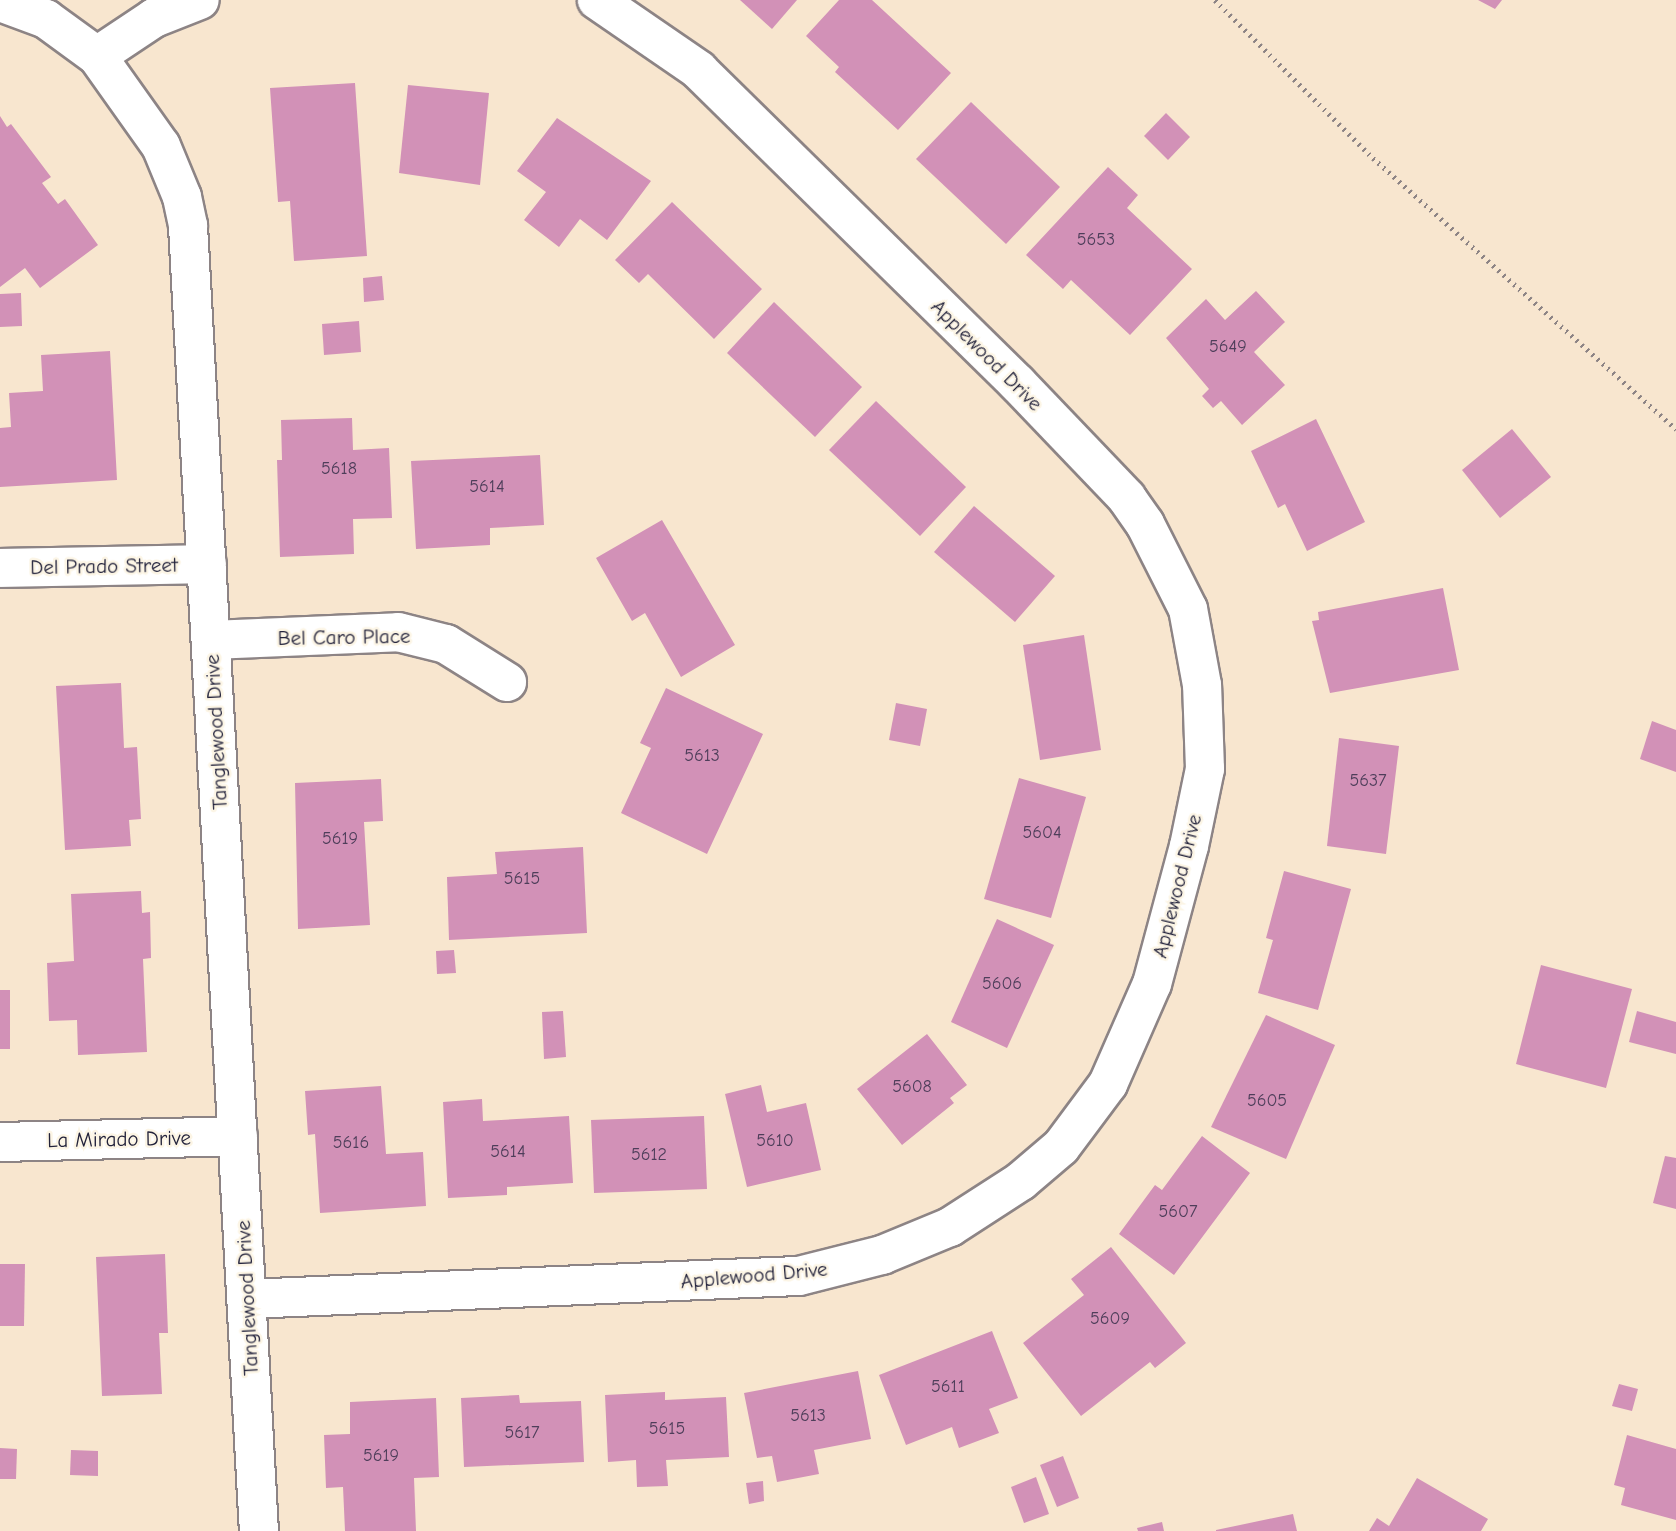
<!DOCTYPE html>
<html>
<head>
<meta charset="utf-8">
<style>
	body { margin:0 }
	#map { position:relative; width:1676px; height:1531px; overflow:hidden; background:#f8e6cf; font-family:"Comic Neue",sans-serif }
	div>[style] { position:absolute }
	.building>* { inset:0; background:#d291b7 }
	.path>* { height:4.5px; margin-top:-2.25px; transform-origin:0; background:repeating-linear-gradient(90deg,#8d8485 0 2px,transparent 0 7px) }
	.roads { filter:drop-shadow(2px 0 #8d8485) drop-shadow(-2px 0 #8d8485) drop-shadow(0 2px #8d8485) drop-shadow(0 -2px #8d8485) }
	.minor>* { height:38px; margin:-19px; padding:0 19px; transform-origin:19px; border-radius:19px; background:#fff }
	span { translate:-50% -50%; white-space:nowrap; text-align:center; line-height:1.15; -webkit-text-stroke:5px #fcf5e5; paint-order:stroke }
	.number-label { font-size:18px; color:#4e3e5a }
	.number-label span { -webkit-text-stroke-width:0 }
	.street-label { font-size:21px; color:#22223b }
</style>
</head>
<body>
<div id="map">
	<div class="building">
		<div style="clip-path:polygon(740px 0,797px 0,772px 29px)"></div>
		<div style="clip-path:polygon(839px 0,872px 0,951px 73px,898px 130px,835px 72px,839px 67px,806px 36px)"></div>
		<div style="clip-path:polygon(1478px 0,1502px 0,1495px 9px)"></div>
		<div style="clip-path:polygon(355px 83px,367px 256px,294px 261px,290px 201px,278px 202px,270px 88px)"></div>
		<div style="clip-path:polygon(408px 85px,489px 93px,480px 185px,399px 173px)"></div>
		<div style="clip-path:polygon(971px 102px,1060px 187px,1006px 244px,916px 159px)"></div>
		<div style="clip-path:polygon(1166px 113px,1190px 137px,1168px 160px,1144px 136px)"></div>
		<div style="clip-path:polygon(0 116px,7px 127px,11px 124px,51px 177px,42px 183px,58px 204px,65px 199px,98px 245px,40px 288px,25px 268px,0 287px)"></div>
		<div style="clip-path:polygon(557px 118px,651px 181px,607px 240px,580px 219px,559px 247px,524px 220px,546px 192px,517px 171px)"></div>
		<div style="clip-path:polygon(1108px 167px,1138px 195px,1127px 208px,1192px 269px,1130px 335px,1071px 280px,1063px 289px,1026px 255px)"></div>
		<div style="clip-path:polygon(672px 202px,762px 289px,714px 339px,648px 274px,639px 283px,615px 260px)"></div>
		<div style="clip-path:polygon(382px 276px,384px 300px,364px 302px,363px 278px)"></div>
		<div style="clip-path:polygon(1256px 291px,1285px 322px,1254px 352px,1285px 385px,1242px 425px,1221px 401px,1213px 408px,1202px 396px,1209px 389px,1166px 338px,1206px 299px,1225px 320px)"></div>
		<div style="clip-path:polygon(21px 293px,22px 326px,0 327px,0 294px)"></div>
		<div style="clip-path:polygon(774px 302px,862px 387px,815px 437px,727px 353px)"></div>
		<div style="clip-path:polygon(359px 321px,361px 352px,324px 355px,322px 324px)"></div>
		<div style="clip-path:polygon(110px 351px,117px 480px,0 487px,0 428px,11px 427px,9px 393px,43px 391px,41px 355px)"></div>
		<div style="clip-path:polygon(876px 401px,966px 487px,920px 536px,829px 450px)"></div>
		<div style="clip-path:polygon(352px 418px,353px 450px,389px 448px,392px 518px,353px 519px,354px 554px,280px 557px,277px 460px,282px 460px,281px 420px)"></div>
		<div style="clip-path:polygon(1316px 419px,1365px 522px,1307px 551px,1285px 504px,1278px 508px,1251px 451px)"></div>
		<div style="clip-path:polygon(1512px 429px,1551px 477px,1500px 518px,1462px 470px)"></div>
		<div style="clip-path:polygon(540px 455px,544px 525px,490px 528px,490px 545px,416px 549px,411px 461px)"></div>
		<div style="clip-path:polygon(974px 506px,1055px 576px,1015px 622px,934px 552px)"></div>
		<div style="clip-path:polygon(662px 520px,735px 645px,681px 677px,645px 613px,632px 621px,596px 558px)"></div>
		<div style="clip-path:polygon(1443px 588px,1459px 670px,1330px 693px,1312px 621px,1319px 620px,1318px 612px)"></div>
		<div style="clip-path:polygon(1084px 635px,1101px 750px,1040px 760px,1023px 645px)"></div>
		<div style="clip-path:polygon(121px 683px,124px 748px,137px 747px,141px 819px,129px 820px,131px 846px,65px 850px,56px 686px)"></div>
		<div style="clip-path:polygon(666px 688px,763px 734px,707px 854px,621px 813px,651px 748px,640px 743px)"></div>
		<div style="clip-path:polygon(896px 703px,927px 709px,920px 746px,889px 740px)"></div>
		<div style="clip-path:polygon(1652px 721px,1676px 730px,1676px 772px,1640px 759px)"></div>
		<div style="clip-path:polygon(1339px 738px,1399px 746px,1386px 854px,1327px 846px)"></div>
		<div style="clip-path:polygon(1019px 778px,1086px 797px,1051px 918px,984px 899px)"></div>
		<div style="clip-path:polygon(381px 779px,383px 821px,364px 822px,370px 925px,298px 929px,295px 783px)"></div>
		<div style="clip-path:polygon(583px 847px,587px 933px,449px 940px,447px 877px,497px 874px,495px 852px)"></div>
		<div style="clip-path:polygon(1284px 871px,1351px 889px,1318px 1010px,1258px 993px,1273px 940px,1266px 938px)"></div>
		<div style="clip-path:polygon(141px 891px,142px 913px,150px 912px,151px 958px,143px 959px,147px 1052px,78px 1055px,77px 1020px,49px 1021px,47px 963px,74px 961px,71px 894px)"></div>
		<div style="clip-path:polygon(997px 919px,1054px 945px,1007px 1048px,951px 1022px)"></div>
		<div style="clip-path:polygon(454px 950px,456px 973px,437px 974px,436px 951px)"></div>
		<div style="clip-path:polygon(1541px 965px,1632px 989px,1606px 1088px,1516px 1064px)"></div>
		<div style="clip-path:polygon(0 990px,10px 990px,10px 1049px,0 1049px)"></div>
		<div style="clip-path:polygon(563px 1011px,566px 1057px,544px 1059px,542px 1012px)"></div>
		<div style="clip-path:polygon(1637px 1011px,1676px 1022px,1676px 1054px,1629px 1042px)"></div>
		<div style="clip-path:polygon(1266px 1015px,1335px 1045px,1286px 1159px,1211px 1127px)"></div>
		<div style="clip-path:polygon(927px 1034px,967px 1085px,950px 1098px,954px 1103px,902px 1145px,857px 1089px)"></div>
		<div style="clip-path:polygon(761px 1085px,767px 1112px,806px 1103px,821px 1170px,747px 1187px,725px 1094px)"></div>
		<div style="clip-path:polygon(381px 1086px,386px 1154px,423px 1152px,426px 1206px,320px 1213px,315px 1134px,308px 1135px,305px 1091px)"></div>
		<div style="clip-path:polygon(482px 1099px,483px 1121px,569px 1116px,573px 1183px,507px 1187px,507px 1195px,448px 1198px,443px 1102px)"></div>
		<div style="clip-path:polygon(704px 1116px,707px 1189px,594px 1193px,591px 1120px)"></div>
		<div style="clip-path:polygon(1202px 1136px,1250px 1173px,1174px 1275px,1119px 1234px,1155px 1185px,1162px 1190px)"></div>
		<div style="clip-path:polygon(1665px 1156px,1676px 1158px,1676px 1209px,1653px 1203px)"></div>
		<div style="clip-path:polygon(1111px 1247px,1186px 1343px,1155px 1368px,1150px 1362px,1081px 1416px,1023px 1343px,1084px 1295px,1071px 1279px)"></div>
		<div style="clip-path:polygon(165px 1254px,168px 1333px,159px 1333px,162px 1394px,102px 1396px,96px 1257px)"></div>
		<div style="clip-path:polygon(0 1264px,25px 1264px,24px 1326px,0 1326px)"></div>
		<div style="clip-path:polygon(992px 1331px,1018px 1398px,989px 1409px,999px 1433px,959px 1448px,952px 1427px,906px 1445px,879px 1375px)"></div>
		<div style="clip-path:polygon(858px 1371px,871px 1439px,814px 1450px,819px 1474px,777px 1482px,772px 1456px,757px 1458px,744px 1393px)"></div>
		<div style="clip-path:polygon(1619px 1384px,1638px 1389px,1632px 1411px,1612px 1406px)"></div>
		<div style="clip-path:polygon(665px 1392px,665px 1400px,726px 1397px,729px 1457px,666px 1460px,668px 1486px,637px 1487px,636px 1460px,608px 1462px,605px 1395px)"></div>
		<div style="clip-path:polygon(519px 1395px,520px 1403px,581px 1401px,584px 1462px,464px 1467px,461px 1398px)"></div>
		<div style="clip-path:polygon(436px 1398px,439px 1477px,414px 1478px,416px 1531px,345px 1531px,343px 1487px,326px 1488px,324px 1435px,350px 1434px,350px 1402px)"></div>
		<div style="clip-path:polygon(1627px 1435px,1676px 1449px,1676px 1520px,1621px 1505px,1625px 1488px,1614px 1485px)"></div>
		<div style="clip-path:polygon(0 1448px,17px 1449px,16px 1479px,0 1479px)"></div>
		<div style="clip-path:polygon(71px 1450px,98px 1451px,98px 1476px,70px 1475px)"></div>
		<div style="clip-path:polygon(1063px 1456px,1079px 1498px,1057px 1507px,1040px 1465px)"></div>
		<div style="clip-path:polygon(1036px 1477px,1049px 1514px,1024px 1523px,1011px 1487px)"></div>
		<div style="clip-path:polygon(1417px 1478px,1488px 1519px,1481px 1531px,1369px 1531px,1377px 1518px,1389px 1526px)"></div>
		<div style="clip-path:polygon(763px 1481px,764px 1501px,749px 1504px,746px 1483px)"></div>
		<div style="clip-path:polygon(1293px 1514px,1297px 1531px,1216px 1531px,1216px 1530px)"></div>
		<div style="clip-path:polygon(1162px 1522px,1164px 1531px,1138px 1531px,1137px 1528px)"></div>
	</div>
	<div class="path">
		<div style="left:1215px;top:0;width:223px;rotate:45deg"></div>
		<div style="left:1373px;top:158px;width:407px;rotate:41.8deg"></div>
	</div>
	<div class="roads">
		<div class="minor">
			<div style="left:0;top:2px;width:49px;rotate:20.3deg"></div>
			<div style="left:46px;top:19px;width:63px;rotate:36deg"></div>
			<div style="left:97px;top:56px;width:110px;rotate:54.6deg"></div>
			<div style="left:161px;top:146px;width:55px;rotate:67.6deg"></div>
			<div style="left:182px;top:197px;width:30px;rotate:78deg"></div>
			<div style="left:188px;top:226px;width:1307px;rotate:86.89deg"></div>
			<div style="left:97px;top:56px;width:69px;rotate:-33.7deg"></div>
			<div style="left:154px;top:18px;width:49px;rotate:-21.4deg"></div>
			<div style="left:0;top:568px;width:207px;rotate:-1.1deg"></div>
			<div style="left:211px;top:640px;width:187px;rotate:-2.4deg"></div>
			<div style="left:398px;top:632px;width:49px;rotate:14deg"></div>
			<div style="left:446px;top:644px;width:72px;rotate:31.9deg"></div>
			<div style="left:0;top:1142px;width:238px;rotate:-1.4deg"></div>
			<div style="left:247px;top:1299px;width:552px;rotate:-2.39deg"></div>
			<div style="left:799px;top:1276px;width:86px;rotate:-14.2deg"></div>
			<div style="left:882px;top:1255px;width:74px;rotate:-22.4deg"></div>
			<div style="left:950px;top:1227px;width:85px;rotate:-32.9deg"></div>
			<div style="left:1021px;top:1181px;width:52px;rotate:-40.4deg"></div>
			<div style="left:1061px;top:1147px;width:79px;rotate:-53.3deg"></div>
			<div style="left:1108px;top:1084px;width:109px;rotate:-66.3deg"></div>
			<div style="left:1152px;top:984px;width:143px;rotate:-75deg"></div>
			<div style="left:1189px;top:846px;width:79px;rotate:-78.3deg"></div>
			<div style="left:1205px;top:769px;width:84px;rotate:-92deg"></div>
			<div style="left:1202px;top:685px;width:77px;rotate:-100.4deg"></div>
			<div style="left:1188px;top:609px;width:95px;rotate:-116.8deg"></div>
			<div style="left:1145px;top:524px;width:32px;rotate:-125deg"></div>
			<div style="left:1127px;top:498px;width:159px;rotate:-133.7deg"></div>
			<div style="left:1017px;top:383px;width:446px;rotate:-135.5deg"></div>
			<div style="left:699px;top:70px;width:124px;rotate:-145.5deg"></div>
		</div>
	</div>
	<div class="number-label">
		<span style="left:1096px;top:240px">5653</span>
		<span style="left:1228px;top:347px">5649</span>
		<span style="left:339px;top:469px">5618</span>
		<span style="left:487px;top:487px">5614</span>
		<span style="left:702px;top:756px">5613</span>
		<span style="left:1368px;top:781px">5637</span>
		<span style="left:1042px;top:833px">5604</span>
		<span style="left:340px;top:839px">5619</span>
		<span style="left:522px;top:879px">5615</span>
		<span style="left:1002px;top:984px">5606</span>
		<span style="left:912px;top:1087px">5608</span>
		<span style="left:1267px;top:1101px">5605</span>
		<span style="left:775px;top:1141px">5610</span>
		<span style="left:351px;top:1143px">5616</span>
		<span style="left:508px;top:1152px">5614</span>
		<span style="left:649px;top:1155px">5612</span>
		<span style="left:1178px;top:1212px">5607</span>
		<span style="left:1110px;top:1319px">5609</span>
		<span style="left:948px;top:1387px">5611</span>
		<span style="left:808px;top:1416px">5613</span>
		<span style="left:667px;top:1429px">5615</span>
		<span style="left:522px;top:1433px">5617</span>
		<span style="left:381px;top:1456px">5619</span>
	</div>
	<div class="street-label">
		<span style="left:987px;top:355px;rotate:45deg">Applewood Drive</span>
		<span style="left:104px;top:566px;rotate:-1deg">Del Prado Street</span>
		<span style="left:344px;top:637px;rotate:-1deg">Bel Caro Place</span>
		<span style="left:216px;top:732px;rotate:-93deg">Tanglewood Drive</span>
		<span style="left:1177px;top:886px;rotate:-76deg">Applewood Drive</span>
		<span style="left:119px;top:1139px;rotate:-1deg">La Mirado Drive</span>
		<span style="left:754px;top:1275px;rotate:-5deg">Applewood Drive</span>
		<span style="left:247px;top:1298px;rotate:-93deg">Tanglewood Drive</span>
	</div>
</div>
</body>
</html>
